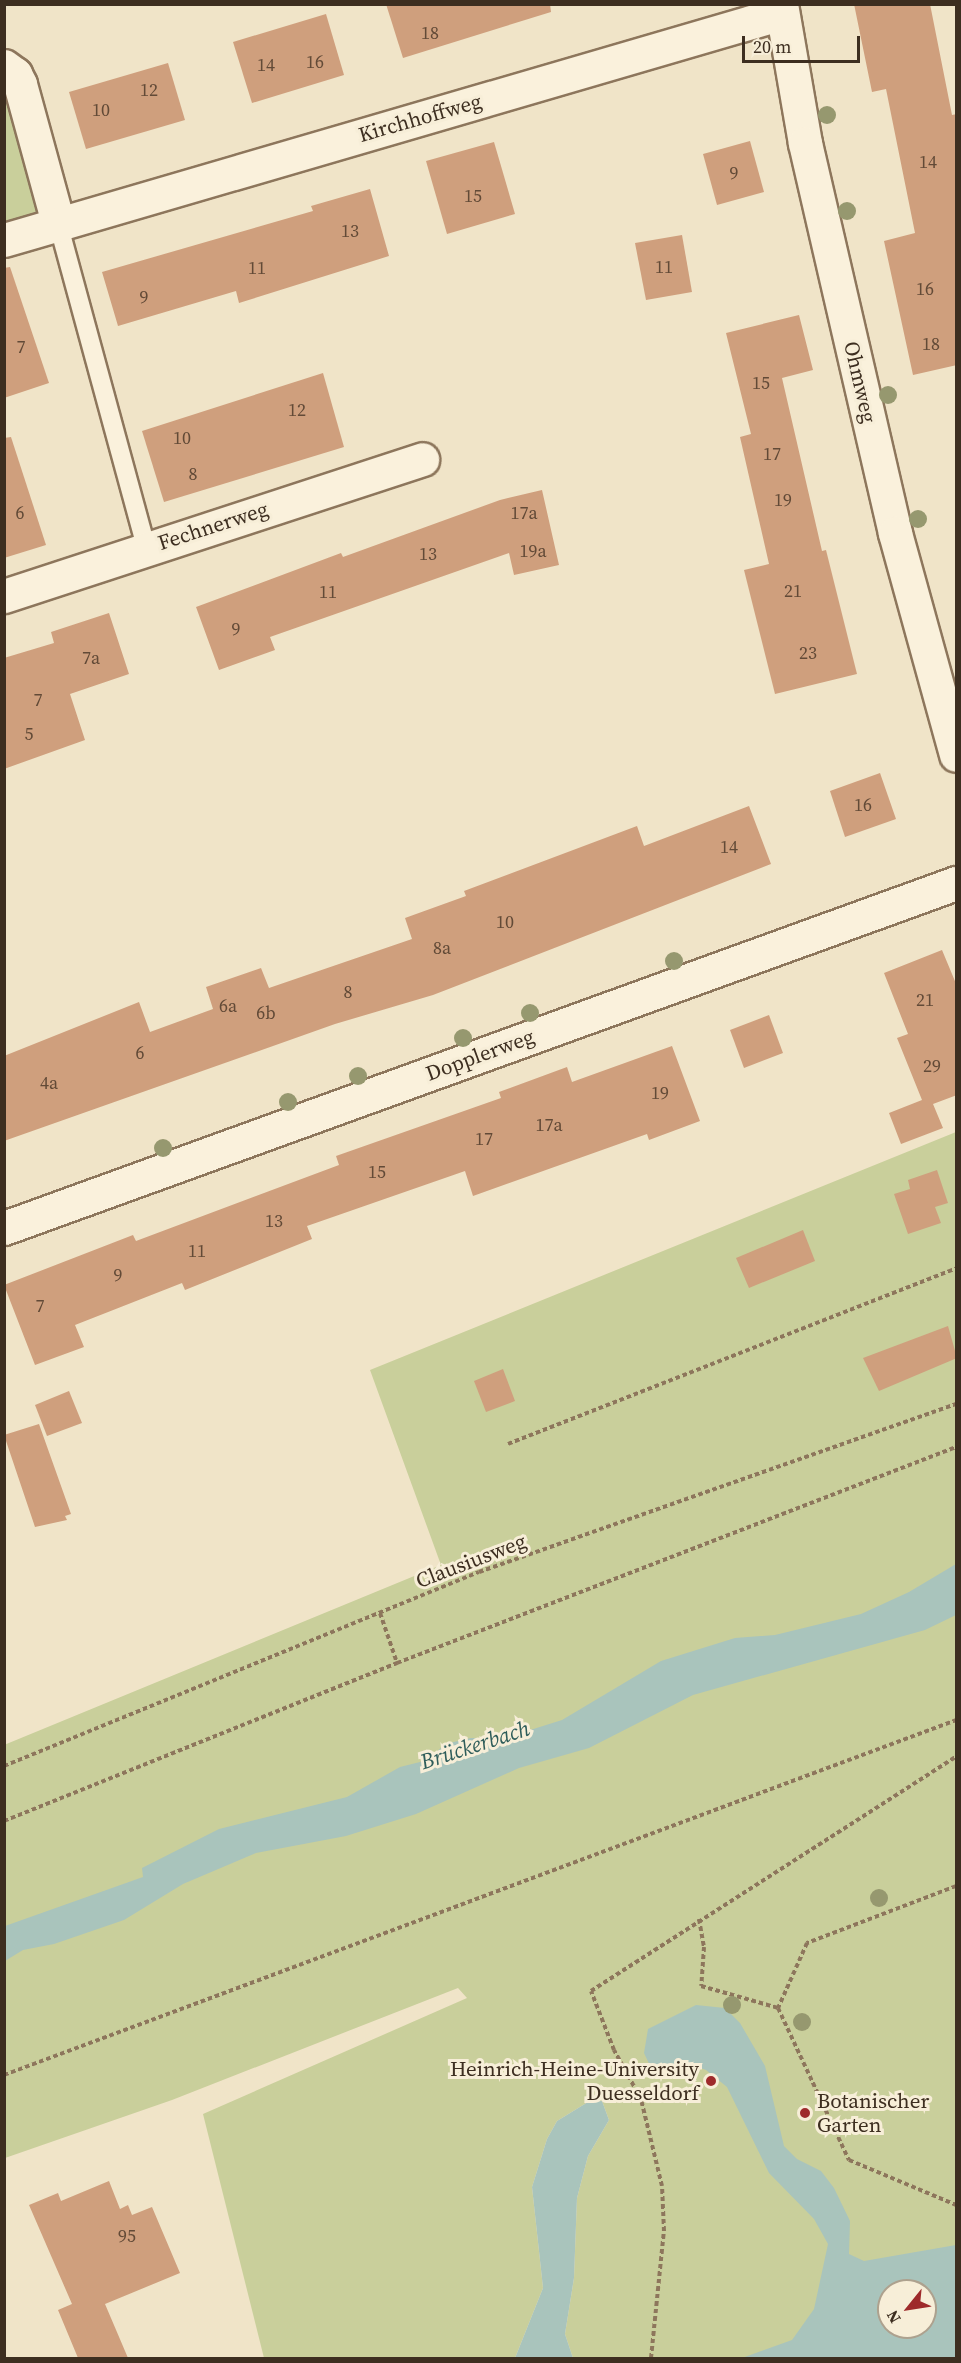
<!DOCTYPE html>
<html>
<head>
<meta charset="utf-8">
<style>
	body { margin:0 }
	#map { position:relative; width:961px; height:2363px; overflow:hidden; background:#f0e4c8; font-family:"Source Serif 4",serif }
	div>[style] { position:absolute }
	.green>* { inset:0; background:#c9cf9b }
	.water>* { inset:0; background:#a9c4bc }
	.building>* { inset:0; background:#cf9f7d }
	.path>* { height:4px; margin-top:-2px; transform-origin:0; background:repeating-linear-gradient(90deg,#8d765c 0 4.5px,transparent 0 7.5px) }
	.roads { filter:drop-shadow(2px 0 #8d765c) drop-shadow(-2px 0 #8d765c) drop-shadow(0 2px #8d765c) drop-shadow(0 -2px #8d765c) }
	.service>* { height:18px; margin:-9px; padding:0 9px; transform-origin:9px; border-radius:9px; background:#faf1dc }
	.minor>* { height:33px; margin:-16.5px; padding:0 16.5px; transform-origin:16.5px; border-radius:16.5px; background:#faf1dc }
	.trees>* { width:18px; height:18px; margin:-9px; border-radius:50%; background:#96986f }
	.dots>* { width:16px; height:16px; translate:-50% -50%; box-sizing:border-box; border:3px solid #f7eed8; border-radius:50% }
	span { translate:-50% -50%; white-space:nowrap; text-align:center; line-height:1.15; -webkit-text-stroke:6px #f7eed8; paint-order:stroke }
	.number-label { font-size:18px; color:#624a37 }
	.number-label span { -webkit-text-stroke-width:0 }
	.street-label { font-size:21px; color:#3d2e20 }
	.poi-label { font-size:21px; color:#3d2e20 }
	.right { translate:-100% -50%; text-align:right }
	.left { translate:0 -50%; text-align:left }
	.water-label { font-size:22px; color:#2f5d5a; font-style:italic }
	.frame { position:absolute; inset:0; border:6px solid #3d2e20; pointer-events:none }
	.north { position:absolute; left:877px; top:2279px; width:60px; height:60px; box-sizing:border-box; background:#f7eed8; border:2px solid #ada18e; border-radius:50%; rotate:240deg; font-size:16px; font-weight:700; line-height:24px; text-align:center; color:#3d2e20 }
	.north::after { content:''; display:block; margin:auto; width:21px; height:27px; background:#9e2a2b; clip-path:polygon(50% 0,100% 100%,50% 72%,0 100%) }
	.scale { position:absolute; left:742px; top:36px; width:118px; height:27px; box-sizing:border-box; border:3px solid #3d2e20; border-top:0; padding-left:8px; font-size:18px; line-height:21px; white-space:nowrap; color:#3d2e20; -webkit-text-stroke:4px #f7eed8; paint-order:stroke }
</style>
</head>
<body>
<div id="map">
	<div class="green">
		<div style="clip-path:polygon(5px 79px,41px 207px,34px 220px,5px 235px)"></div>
		<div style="clip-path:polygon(evenodd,956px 1132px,956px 2358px,573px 2358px,565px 2334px,574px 2278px,577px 2198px,588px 2156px,609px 2120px,602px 2101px,588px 2102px,557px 2121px,547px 2139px,532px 2187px,543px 2288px,515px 2358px,264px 2358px,203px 2114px,467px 1998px,458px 1988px,172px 2100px,5px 2158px,4px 1745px,441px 1565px,370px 1370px,956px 1132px,889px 2291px,925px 2291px,925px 2327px,889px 2327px,889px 2291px)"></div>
	</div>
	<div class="water">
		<div style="clip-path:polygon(956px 1564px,956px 1615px,925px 1630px,693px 1695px,589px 1748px,519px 1768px,416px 1814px,346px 1836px,256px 1853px,183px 1884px,124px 1920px,54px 1944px,23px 1950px,5px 1961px,5px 1926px,143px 1877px,142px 1868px,219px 1829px,347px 1797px,400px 1767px,428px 1760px,445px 1744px,471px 1738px,502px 1739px,562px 1720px,661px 1661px,735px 1638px,775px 1635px,861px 1614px,909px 1592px)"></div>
		<div style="clip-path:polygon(evenodd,696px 2005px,725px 2008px,740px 2023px,765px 2066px,784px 2146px,797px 2159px,821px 2171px,834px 2188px,850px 2221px,849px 2254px,864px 2261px,956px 2245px,956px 2358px,742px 2358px,792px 2340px,814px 2309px,828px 2244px,814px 2219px,769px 2173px,727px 2087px,706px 2070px,684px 2062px,663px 2075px,653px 2072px,644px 2053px,648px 2029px,696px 2005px,889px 2291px,925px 2291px,925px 2327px,889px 2327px,889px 2291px)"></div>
		<div style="clip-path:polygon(602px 2101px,609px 2120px,588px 2156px,577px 2198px,574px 2278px,565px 2334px,573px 2358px,515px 2358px,543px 2288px,532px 2187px,547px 2139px,557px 2121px,588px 2102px)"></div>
	</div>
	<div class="building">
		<div style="clip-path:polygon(386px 4px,550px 4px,551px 12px,403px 58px)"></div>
		<div style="clip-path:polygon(854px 4px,930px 4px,952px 115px,957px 114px,957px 365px,913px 375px,884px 241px,915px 233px,886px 89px,872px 92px)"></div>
		<div style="clip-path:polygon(326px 14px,344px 75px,252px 103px,233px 42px)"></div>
		<div style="clip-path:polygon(168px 63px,185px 120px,86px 149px,69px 92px)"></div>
		<div style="clip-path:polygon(750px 141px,764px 192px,717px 205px,703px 154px)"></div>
		<div style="clip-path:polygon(494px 142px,515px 214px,447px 234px,426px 161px)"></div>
		<div style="clip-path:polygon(370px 189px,389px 256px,239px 303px,236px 291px,118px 326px,102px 272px,313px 211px,311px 206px)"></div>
		<div style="clip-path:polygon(682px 235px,692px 292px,646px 300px,635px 243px)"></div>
		<div style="clip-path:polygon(10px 267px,49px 383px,4px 398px,4px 268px)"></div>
		<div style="clip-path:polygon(799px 315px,813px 370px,782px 378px,822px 551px,826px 550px,857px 674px,775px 694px,744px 570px,769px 564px,740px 437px,751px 434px,726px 333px)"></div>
		<div style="clip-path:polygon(323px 373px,344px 447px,164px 502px,142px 431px)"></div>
		<div style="clip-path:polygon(11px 437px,46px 545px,4px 558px,4px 438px)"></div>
		<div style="clip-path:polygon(542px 490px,559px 565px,514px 575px,509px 553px,270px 637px,275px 650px,219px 670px,196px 607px,341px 553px,343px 557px,500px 500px)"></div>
		<div style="clip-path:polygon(109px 613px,129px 674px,70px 694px,85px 740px,4px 769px,4px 658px,54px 643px,51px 632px)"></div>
		<div style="clip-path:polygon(880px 773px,896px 819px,845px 837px,830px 791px)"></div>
		<div style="clip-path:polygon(749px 806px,771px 864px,433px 995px,335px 1024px,4px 1141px,4px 1056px,139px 1002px,150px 1032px,213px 1009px,206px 987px,261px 968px,269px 988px,412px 939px,405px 918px,466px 896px,464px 891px,637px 826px,644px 846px)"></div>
		<div style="clip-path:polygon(942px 950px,957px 986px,957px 1095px,933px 1104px,943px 1128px,901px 1144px,889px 1113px,922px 1100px,897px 1038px,908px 1034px,884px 973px)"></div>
		<div style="clip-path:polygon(769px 1015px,783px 1053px,744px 1068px,730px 1030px)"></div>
		<div style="clip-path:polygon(672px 1046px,700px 1121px,649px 1140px,647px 1134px,473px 1196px,465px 1171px,307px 1226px,312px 1239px,185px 1290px,182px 1283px,75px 1325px,84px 1347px,35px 1365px,4px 1285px,133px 1235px,136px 1241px,339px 1165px,336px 1156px,501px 1098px,499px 1092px,567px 1067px,572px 1082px)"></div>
		<div style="clip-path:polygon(937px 1170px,948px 1203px,935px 1207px,941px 1223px,908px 1234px,894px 1194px,910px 1189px,908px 1180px)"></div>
		<div style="clip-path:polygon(803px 1230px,815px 1261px,749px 1288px,736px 1258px)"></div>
		<div style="clip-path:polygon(948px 1326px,957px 1358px,879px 1391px,863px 1358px)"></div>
		<div style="clip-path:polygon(503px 1369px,515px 1401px,486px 1412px,474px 1381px)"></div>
		<div style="clip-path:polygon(69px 1391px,82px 1423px,47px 1436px,35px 1405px)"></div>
		<div style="clip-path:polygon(39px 1424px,71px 1514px,65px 1516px,67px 1520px,35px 1527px,4px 1435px)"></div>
		<div style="clip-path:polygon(109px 2181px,120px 2209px,128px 2205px,132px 2215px,152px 2207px,180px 2273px,105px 2304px,128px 2358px,78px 2358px,58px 2310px,72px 2304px,29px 2205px,58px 2193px,61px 2201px)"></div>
	</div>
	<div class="path">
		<div style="left:508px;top:1444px;width:481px;rotate:-21.4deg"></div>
		<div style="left:380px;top:1613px;width:53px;rotate:71.2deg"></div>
		<div style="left:4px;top:1766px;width:513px;rotate:-22.22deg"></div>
		<div style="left:479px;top:1572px;width:506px;rotate:-19.4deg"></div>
		<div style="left:4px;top:1821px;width:424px;rotate:-21.9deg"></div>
		<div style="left:397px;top:1663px;width:599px;rotate:-21.13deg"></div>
		<div style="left:956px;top:1886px;width:160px;rotate:159.1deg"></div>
		<div style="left:807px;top:1943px;width:71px;rotate:114deg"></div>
		<div style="left:778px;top:2008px;width:168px;rotate:65deg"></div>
		<div style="left:849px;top:2160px;width:116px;rotate:22.8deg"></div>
		<div style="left:699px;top:1919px;width:28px;rotate:80deg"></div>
		<div style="left:704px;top:1947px;width:39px;rotate:94deg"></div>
		<div style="left:701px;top:1986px;width:80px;rotate:15.9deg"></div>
		<div style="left:4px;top:2075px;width:1016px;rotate:-20.45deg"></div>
		<div style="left:651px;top:2358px;width:128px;rotate:-84.2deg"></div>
		<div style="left:664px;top:2231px;width:45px;rotate:-92.5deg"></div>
		<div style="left:662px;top:2186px;width:89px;rotate:-103.6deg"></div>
		<div style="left:641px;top:2099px;width:56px;rotate:-118.9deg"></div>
		<div style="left:614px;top:2050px;width:63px;rotate:-111.3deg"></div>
		<div style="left:591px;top:1991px;width:434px;rotate:-32.7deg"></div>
	</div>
	<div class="roads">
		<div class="service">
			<div style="left:58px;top:223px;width:337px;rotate:74.8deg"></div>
		</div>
		<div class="minor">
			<div style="left:781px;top:4px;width:141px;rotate:80.2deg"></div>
			<div style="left:805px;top:143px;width:400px;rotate:77deg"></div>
			<div style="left:895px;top:533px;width:230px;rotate:74.6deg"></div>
			<div style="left:4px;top:66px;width:14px;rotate:36deg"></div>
			<div style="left:15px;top:74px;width:11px;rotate:63deg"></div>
			<div style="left:20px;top:84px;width:144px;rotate:74.7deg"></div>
			<div style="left:4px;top:240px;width:810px;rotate:-16.27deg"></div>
			<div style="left:4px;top:596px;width:440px;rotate:-18.1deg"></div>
			<div style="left:4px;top:1228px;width:1013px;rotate:-19.92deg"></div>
		</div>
	</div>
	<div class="trees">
		<div style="left:827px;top:115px"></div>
		<div style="left:847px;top:211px"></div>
		<div style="left:888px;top:395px"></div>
		<div style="left:918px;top:519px"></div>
		<div style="left:674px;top:961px"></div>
		<div style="left:530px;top:1013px"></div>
		<div style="left:463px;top:1038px"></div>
		<div style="left:358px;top:1076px"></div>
		<div style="left:288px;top:1102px"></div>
		<div style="left:163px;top:1148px"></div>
		<div style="left:879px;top:1898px"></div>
		<div style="left:732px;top:2005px"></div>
		<div style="left:802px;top:2022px"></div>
	</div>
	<div class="dots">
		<div style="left:711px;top:2081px;background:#9e2a2b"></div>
		<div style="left:805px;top:2113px;background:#9e2a2b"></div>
	</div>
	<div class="number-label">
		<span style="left:430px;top:33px">18</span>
		<span style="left:315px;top:62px">16</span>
		<span style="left:266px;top:65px">14</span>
		<span style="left:149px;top:90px">12</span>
		<span style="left:101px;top:110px">10</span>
		<span style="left:928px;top:162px">14</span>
		<span style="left:734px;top:173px">9</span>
		<span style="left:473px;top:196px">15</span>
		<span style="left:350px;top:231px">13</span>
		<span style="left:664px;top:267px">11</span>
		<span style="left:257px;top:268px">11</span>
		<span style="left:925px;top:289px">16</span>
		<span style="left:144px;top:297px">9</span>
		<span style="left:931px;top:344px">18</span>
		<span style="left:21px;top:347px">7</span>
		<span style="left:761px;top:383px">15</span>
		<span style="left:297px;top:410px">12</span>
		<span style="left:182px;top:438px">10</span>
		<span style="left:772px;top:454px">17</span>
		<span style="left:193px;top:474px">8</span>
		<span style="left:783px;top:500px">19</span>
		<span style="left:20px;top:513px">6</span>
		<span style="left:524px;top:513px">17a</span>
		<span style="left:533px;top:551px">19a</span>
		<span style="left:428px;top:554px">13</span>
		<span style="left:793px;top:591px">21</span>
		<span style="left:328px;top:592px">11</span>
		<span style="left:236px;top:629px">9</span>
		<span style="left:808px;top:653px">23</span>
		<span style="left:91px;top:658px">7a</span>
		<span style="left:38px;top:700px">7</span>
		<span style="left:29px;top:734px">5</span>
		<span style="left:863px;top:805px">16</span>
		<span style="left:729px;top:847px">14</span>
		<span style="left:505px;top:922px">10</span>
		<span style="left:442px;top:948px">8a</span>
		<span style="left:348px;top:992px">8</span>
		<span style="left:925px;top:1000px">21</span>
		<span style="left:228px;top:1006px">6a</span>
		<span style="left:266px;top:1013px">6b</span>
		<span style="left:140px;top:1053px">6</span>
		<span style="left:932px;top:1066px">29</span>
		<span style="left:49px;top:1083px">4a</span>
		<span style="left:660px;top:1093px">19</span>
		<span style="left:549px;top:1125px">17a</span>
		<span style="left:484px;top:1139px">17</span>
		<span style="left:377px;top:1172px">15</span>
		<span style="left:274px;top:1221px">13</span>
		<span style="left:197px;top:1251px">11</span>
		<span style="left:118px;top:1275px">9</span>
		<span style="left:40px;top:1306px">7</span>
		<span style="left:127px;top:2236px">95</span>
	</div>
	<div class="street-label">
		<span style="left:420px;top:118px;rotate:-16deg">Kirchhoffweg</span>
		<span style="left:860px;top:382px;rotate:77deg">Ohmweg</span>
		<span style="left:213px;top:526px;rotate:-18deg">Fechnerweg</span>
		<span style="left:480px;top:1055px;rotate:-20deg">Dopplerweg</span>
		<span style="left:471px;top:1561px;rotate:-21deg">Clausiusweg</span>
	</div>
	<div class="poi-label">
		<span class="right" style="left:699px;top:2081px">Heinrich-Heine-University<br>Duesseldorf</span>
		<span class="left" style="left:817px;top:2113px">Botanischer<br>Garten</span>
	</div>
	<div class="water-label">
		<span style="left:475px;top:1745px;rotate:-18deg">Brückerbach</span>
	</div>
	<div class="frame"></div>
	<div class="north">N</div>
	<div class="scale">20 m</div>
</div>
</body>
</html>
